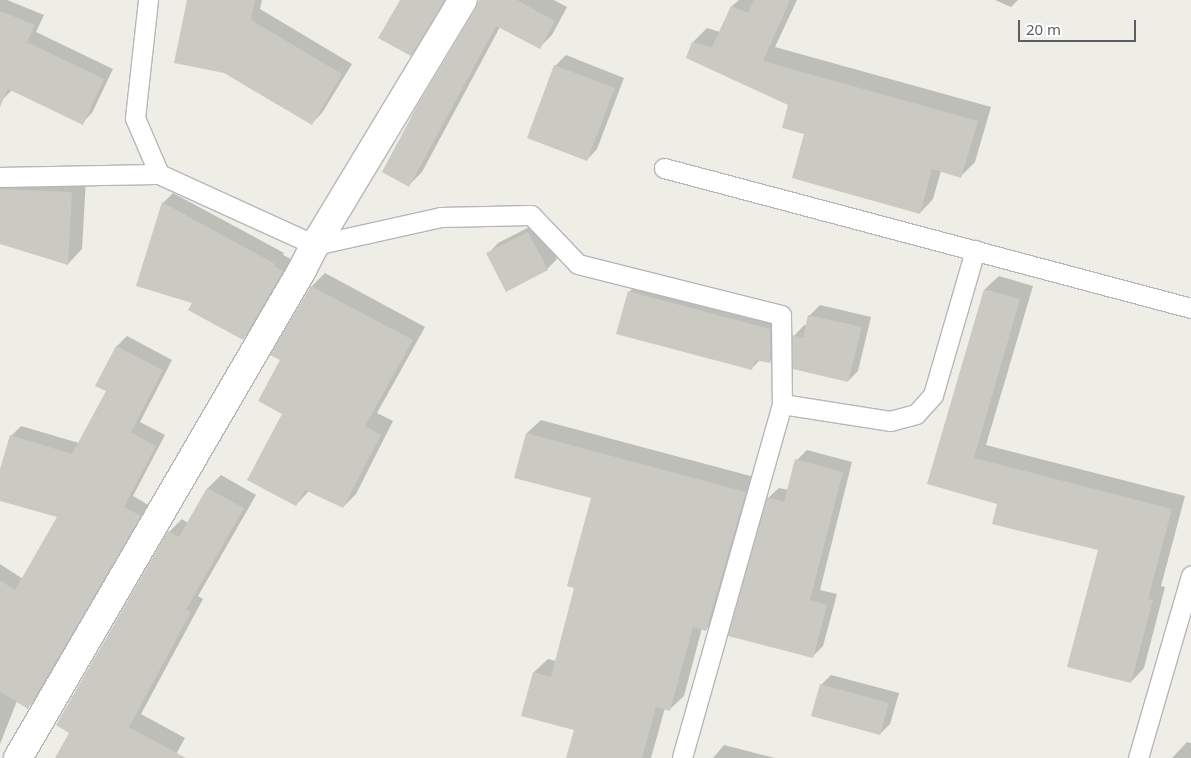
<!DOCTYPE html>
<html>
<head>
<meta charset="utf-8">
<style>
	body { margin:0 }
	#map { position:relative; width:1191px; height:758px; overflow:hidden; background:#eeeee6; font-family:"Noto Sans",sans-serif }
	div>[style] { position:absolute }
	.shadow>* { inset:0; background:#0003 }
	.building>* { inset:0; background:#cac9c2 }
	.roads { filter:drop-shadow(1px 0 #b6b7bb) drop-shadow(-1px 0 #b6b7bb) drop-shadow(0 1px #b6b7bb) drop-shadow(0 -1px #b6b7bb) }
	.lane>* { height:19px; margin:-9.5px; padding:0 9.5px; transform-origin:9.5px; border-radius:9.5px; background:#fff }
	.street>* { height:28px; margin:-14px; padding:0 14px; transform-origin:14px; border-radius:14px; background:#fff }
	span { translate:-50% -50%; white-space:nowrap; text-align:center; line-height:1.15; -webkit-text-stroke:4px #fff; paint-order:stroke }
	.scale { position:absolute; left:1018px; top:20px; width:118px; height:22px; box-sizing:border-box; border:2px solid #5d5f65; border-top:0; padding-left:6px; font-size:15px; line-height:18px; white-space:nowrap; color:#5d5f65; -webkit-text-stroke:4px #fff; paint-order:stroke }
</style>
</head>
<body>
<div id="map">
	<div class="shadow">
		<div style="clip-path:polygon(0 0,7px 0,44px 15px,36px 32px,113px 69px,92px 113px,82px 123px,12px 90px,0 102px)"></div>
		<div style="clip-path:polygon(188px 0,262px 0,260px 9px,352px 64px,322px 113px,312px 123px)"></div>
		<div style="clip-path:polygon(401px 0,450px 0,423px 42px,411px 55px)"></div>
		<div style="clip-path:polygon(480px 0,554px 0,567px 7px,552px 35px,539px 48px,500px 27px,422px 172px,409px 185px)"></div>
		<div style="clip-path:polygon(739px 0,797px 0,775px 47px,991px 107px,975px 162px,961px 176px,941px 171px,933px 199px,920px 213px,806px 133px,790px 105px,693px 42px,707px 28px,720px 32px,732px 6px)"></div>
		<div style="clip-path:polygon(995px 0,1018px 0,1011px 7px)"></div>
		<div style="clip-path:polygon(566px 55px,624px 78px,597px 149px,587px 160px,555px 66px)"></div>
		<div style="clip-path:polygon(0 174px,86px 178px,82px 249px,68px 264px,0 243px)"></div>
		<div style="clip-path:polygon(173px 193px,284px 253px,283px 255px,293px 260px,253px 328px,243px 339px,193px 302px,163px 203px)"></div>
		<div style="clip-path:polygon(539px 222px,557px 259px,547px 269px,488px 254px,498px 243px)"></div>
		<div style="clip-path:polygon(325px 273px,425px 327px,377px 413px,393px 421px,356px 494px,343px 507px,309px 491px,296px 505px,284px 413px,282px 360px,272px 355px,312px 286px)"></div>
		<div style="clip-path:polygon(999px 276px,1033px 286px,986px 445px,1185px 496px,1161px 586px,1165px 587px,1144px 668px,1131px 682px,1099px 549px,998px 503px,928px 483px,985px 289px)"></div>
		<div style="clip-path:polygon(639px 282px,780px 319px,780px 352px,770px 362px,760px 360px,752px 368px,629px 292px)"></div>
		<div style="clip-path:polygon(820px 305px,871px 317px,858px 371px,848px 381px,794px 336px,804px 325px,807px 326px,809px 316px)"></div>
		<div style="clip-path:polygon(127px 336px,172px 360px,140px 422px,165px 435px,133px 496px,150px 506px,38px 697px,28px 707px,17px 701px,0 744px,0 564px,23px 579px,59px 517px,0 499px,0 473px,11px 436px,21px 426px,79px 443px,108px 391px,96px 385px,117px 346px)"></div>
		<div style="clip-path:polygon(541px 420px,758px 478px,720px 616px,706px 629px,702px 628px,684px 696px,670px 709px,665px 708px,651px 758px,567px 758px,575px 729px,534px 672px,548px 659px,556px 661px,576px 587px,592px 497px,515px 477px,527px 433px)"></div>
		<div style="clip-path:polygon(807px 450px,852px 462px,820px 590px,837px 594px,823px 646px,812px 657px,768px 498px,779px 488px,789px 490px,797px 460px)"></div>
		<div style="clip-path:polygon(221px 475px,256px 495px,198px 596px,203px 599px,141px 714px,185px 738px,174px 758px,57px 758px,169px 532px,182px 519px,188px 523px,208px 488px)"></div>
		<div style="clip-path:polygon(831px 675px,899px 693px,890px 724px,880px 734px,821px 685px)"></div>
		<div style="clip-path:polygon(1187px 742px,1191px 743px,1191px 758px,1172px 758px)"></div>
		<div style="clip-path:polygon(724px 745px,775px 758px,713px 758px)"></div>
	</div>
	<div class="building">
		<div style="clip-path:polygon(187px 0,255px 0,251px 20px,342px 74px,312px 125px,224px 73px,174px 63px)"></div>
		<div style="clip-path:polygon(400px 0,445px 0,411px 56px,378px 38px)"></div>
		<div style="clip-path:polygon(479px 0,517px 0,555px 21px,540px 49px,496px 26px,409px 187px,382px 172px,416px 108px,476px 8px)"></div>
		<div style="clip-path:polygon(754px 0,790px 0,763px 61px,978px 121px,961px 178px,932px 169px,920px 214px,792px 178px,804px 134px,782px 128px,788px 105px,686px 58px,692px 42px,712px 47px,731px 6px,748px 13px)"></div>
		<div style="clip-path:polygon(0 11px,35px 25px,27px 42px,104px 79px,83px 125px,8px 89px,0 107px)"></div>
		<div style="clip-path:polygon(554px 65px,615px 88px,587px 161px,527px 138px)"></div>
		<div style="clip-path:polygon(0 189px,72px 192px,68px 265px,0 244px)"></div>
		<div style="clip-path:polygon(162px 202px,275px 264px,274px 266px,283px 271px,243px 340px,188px 310px,192px 303px,136px 286px)"></div>
		<div style="clip-path:polygon(528px 232px,548px 270px,506px 292px,486px 253px)"></div>
		<div style="clip-path:polygon(311px 286px,413px 340px,365px 426px,381px 435px,343px 508px,305px 490px,296px 506px,247px 480px,282px 414px,258px 401px,280px 360px,270px 355px)"></div>
		<div style="clip-path:polygon(984px 289px,1020px 299px,974px 458px,1172px 509px,1148px 599px,1153px 600px,1131px 683px,1067px 667px,1098px 550px,992px 524px,997px 504px,927px 484px)"></div>
		<div style="clip-path:polygon(628px 291px,770px 329px,770px 363px,755px 360px,752px 370px,616px 334px)"></div>
		<div style="clip-path:polygon(808px 315px,862px 327px,848px 382px,793px 369px,792px 335px,803px 338px)"></div>
		<div style="clip-path:polygon(116px 346px,163px 370px,131px 432px,156px 446px,124px 507px,141px 516px,28px 709px,0 692px,0 580px,15px 590px,57px 517px,0 501px,0 469px,10px 435px,72px 454px,106px 391px,95px 386px)"></div>
		<div style="clip-path:polygon(526px 433px,746px 492px,706px 631px,693px 627px,670px 711px,656px 707px,642px 758px,566px 758px,574px 730px,521px 716px,533px 672px,551px 677px,574px 588px,567px 586px,591px 498px,514px 478px)"></div>
		<div style="clip-path:polygon(795px 459px,843px 472px,810px 600px,827px 605px,813px 658px,728px 636px,767px 497px,784px 502px)"></div>
		<div style="clip-path:polygon(207px 488px,244px 508px,186px 610px,191px 612px,129px 727px,186px 758px,55px 758px,69px 733px,56px 725px,168px 531px,179px 537px)"></div>
		<div style="clip-path:polygon(820px 684px,889px 703px,880px 735px,811px 716px)"></div>
	</div>
	<div class="roads">
		<div class="lane">
			<div style="left:148px;top:0;width:119px;rotate:96.3deg"></div>
			<div style="left:135px;top:118px;width:61px;rotate:66.8deg"></div>
			<div style="left:159px;top:174px;width:171px;rotate:24.5deg"></div>
			<div style="left:315px;top:245px;width:129px;rotate:-12.5deg"></div>
			<div style="left:441px;top:217px;width:90px;rotate:-1.3deg"></div>
			<div style="left:531px;top:215px;width:68px;rotate:46.2deg"></div>
			<div style="left:578px;top:264px;width:209px;rotate:14.1deg"></div>
			<div style="left:781px;top:315px;width:89px;rotate:89.4deg"></div>
			<div style="left:782px;top:404px;width:368px;rotate:105.8deg"></div>
			<div style="left:664px;top:168px;width:545px;rotate:14.88deg"></div>
			<div style="left:0;top:177px;width:159px;rotate:-1.1deg"></div>
			<div style="left:782px;top:404px;width:109px;rotate:8.9deg"></div>
			<div style="left:890px;top:421px;width:27px;rotate:-15deg"></div>
			<div style="left:916px;top:414px;width:25px;rotate:-48deg"></div>
			<div style="left:933px;top:395px;width:151px;rotate:-73.8deg"></div>
			<div style="left:1138px;top:758px;width:190px;rotate:-73.8deg"></div>
		</div>
		<div class="street">
			<div style="left:18px;top:758px;width:565px;rotate:-59.8deg"></div>
			<div style="left:302px;top:270px;width:28px;rotate:-63deg"></div>
			<div style="left:315px;top:245px;width:286px;rotate:-58.9deg"></div>
		</div>
	</div>
	<div class="scale">20 m</div>
</div>
</body>
</html>
